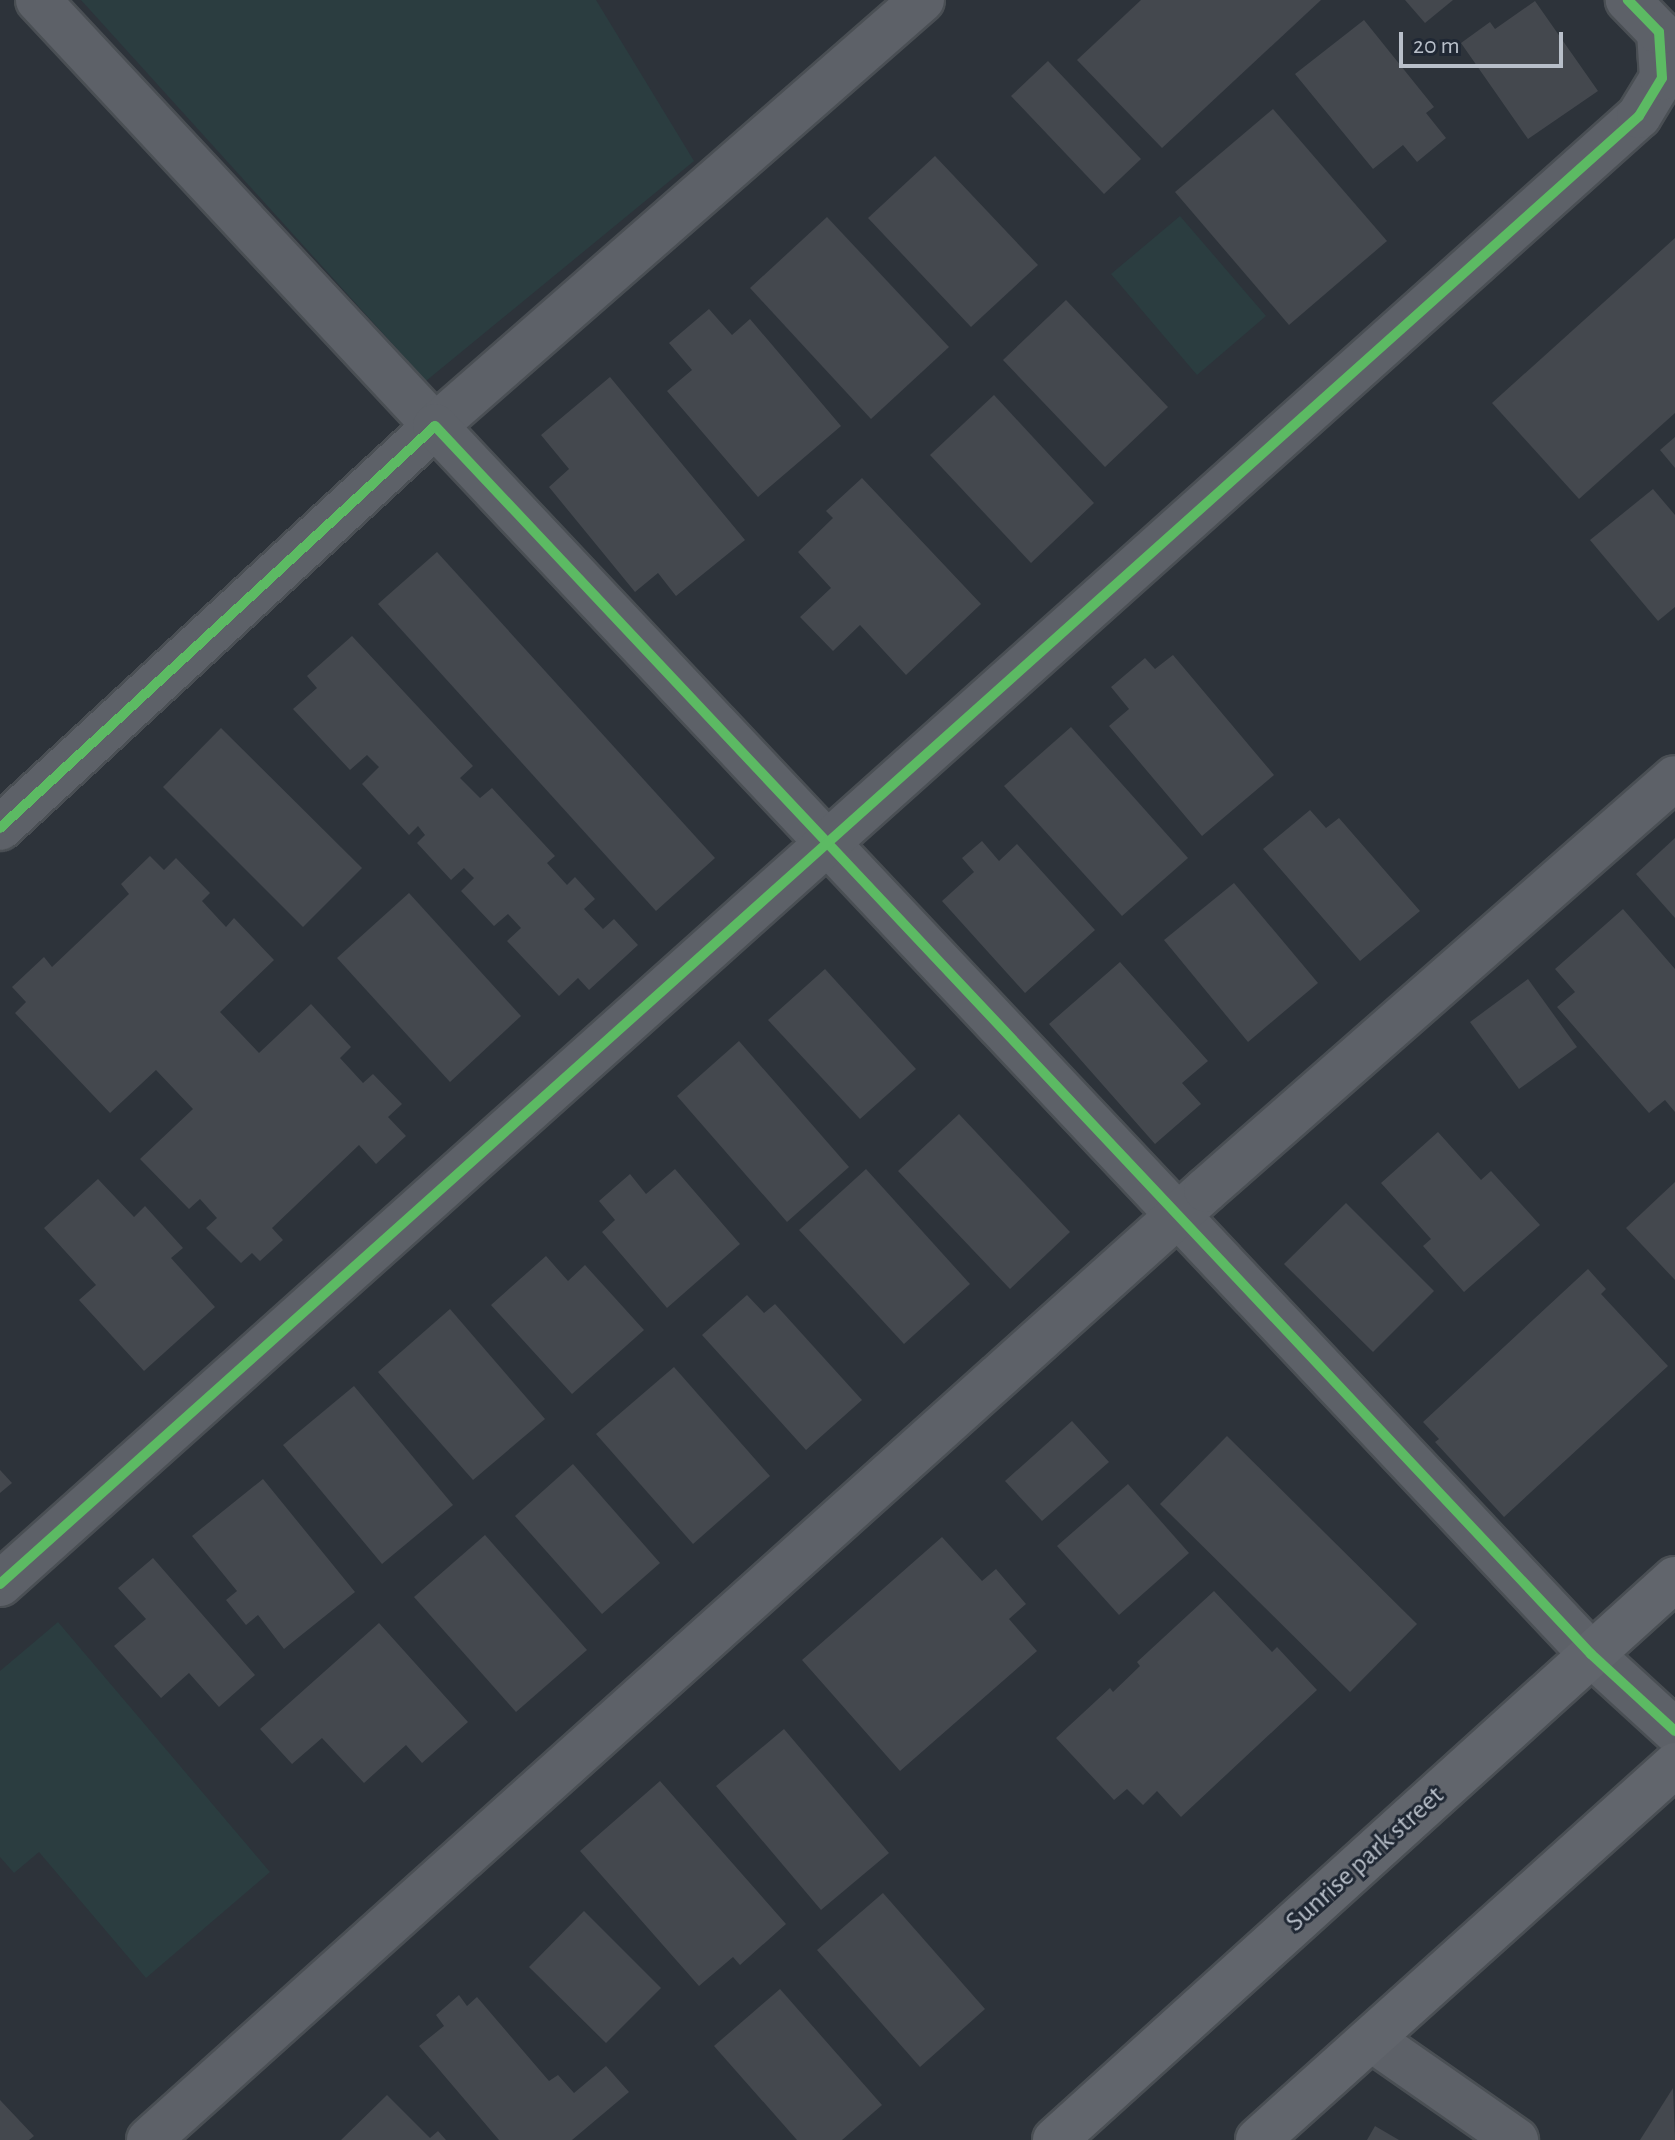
<!DOCTYPE html>
<html>
<head>
<meta charset="utf-8">
<style>
	body { margin:0 }
	#map { position:relative; width:1675px; height:2140px; overflow:hidden; background:#2d333a; font-family:"Alegreya Sans",sans-serif }
	div>[style] { position:absolute }
	.green>* { inset:0; background:#2b3d40 }
	.building>* { inset:0; background:#44484e }
	.roads { filter:drop-shadow(2px 0 #4a4f54) drop-shadow(-2px 0 #4a4f54) drop-shadow(0 2px #4a4f54) drop-shadow(0 -2px #4a4f54) }
	.street>* { height:44px; margin:-22px; padding:0 22px; transform-origin:22px; border-radius:22px; background:#5d6168 }
	.secondary>* { height:44px; margin:-22px; padding:0 22px; transform-origin:22px; border-radius:22px; background:#61656c }
	.cycleway>* { height:10px; margin:-5px; padding:0 5px; transform-origin:5px; border-radius:5px; background:#5cba63 }
	span { translate:-50% -50%; white-space:nowrap; text-align:center; line-height:1.15; -webkit-text-stroke:6px #202834; paint-order:stroke }
	.street-label { font-size:28px; color:#b8bfc9 }
	.scale { position:absolute; left:1399px; top:32px; width:164px; height:36px; box-sizing:border-box; border:4px solid #b8bfc9; border-top:0; padding-left:10px; font-size:24px; line-height:28px; white-space:nowrap; color:#b8bfc9; -webkit-text-stroke:6px #202834; paint-order:stroke }
</style>
</head>
<body>
<div id="map">
	<div class="green">
		<div style="clip-path:polygon(81px 0,596px 0,694px 161px,426px 381px)"></div>
		<div style="clip-path:polygon(1180px 216px,1266px 316px,1197px 375px,1111px 274px)"></div>
		<div style="clip-path:polygon(58px 1622px,270px 1872px,146px 1978px,39px 1852px,14px 1873px,0 1857px,0 1671px)"></div>
	</div>
	<div class="building">
		<div style="clip-path:polygon(1141px 0,1321px 0,1162px 148px,1077px 60px)"></div>
		<div style="clip-path:polygon(1405px 0,1453px 0,1425px 23px)"></div>
		<div style="clip-path:polygon(1535px 1px,1598px 91px,1528px 139px,1461px 43px,1490px 22px,1495px 29px)"></div>
		<div style="clip-path:polygon(1364px 20px,1434px 107px,1426px 113px,1446px 138px,1417px 162px,1403px 145px,1373px 169px,1295px 74px)"></div>
		<div style="clip-path:polygon(1048px 61px,1141px 159px,1104px 194px,1011px 96px)"></div>
		<div style="clip-path:polygon(1273px 109px,1387px 241px,1289px 325px,1175px 192px)"></div>
		<div style="clip-path:polygon(935px 156px,1038px 265px,971px 327px,868px 218px)"></div>
		<div style="clip-path:polygon(827px 217px,949px 347px,871px 419px,750px 288px)"></div>
		<div style="clip-path:polygon(1675px 238px,1675px 413px,1579px 499px,1492px 403px)"></div>
		<div style="clip-path:polygon(1066px 300px,1168px 407px,1105px 467px,1003px 360px)"></div>
		<div style="clip-path:polygon(709px 309px,732px 335px,750px 319px,841px 426px,758px 497px,667px 391px,692px 370px,669px 343px)"></div>
		<div style="clip-path:polygon(610px 377px,745px 540px,676px 596px,658px 573px,635px 592px,549px 487px,569px 469px,541px 435px)"></div>
		<div style="clip-path:polygon(994px 395px,1094px 503px,1031px 563px,930px 455px)"></div>
		<div style="clip-path:polygon(1675px 437px,1675px 468px,1660px 450px)"></div>
		<div style="clip-path:polygon(862px 478px,981px 604px,906px 675px,860px 625px,833px 651px,800px 617px,831px 588px,798px 552px,833px 518px,826px 511px)"></div>
		<div style="clip-path:polygon(1653px 489px,1675px 515px,1675px 607px,1658px 621px,1590px 540px)"></div>
		<div style="clip-path:polygon(437px 552px,715px 858px,656px 911px,378px 604px)"></div>
		<div style="clip-path:polygon(352px 636px,473px 766px,460px 778px,480px 798px,492px 788px,555px 856px,547px 863px,567px 885px,575px 877px,595px 899px,584px 909px,603px 929px,614px 919px,638px 945px,589px 990px,578px 978px,559px 996px,507px 941px,521px 928px,508px 914px,494px 926px,461px 891px,474px 878px,464px 868px,451px 880px,417px 843px,425px 835px,418px 826px,409px 835px,362px 784px,379px 767px,367px 755px,350px 770px,293px 709px,317px 688px,307px 676px)"></div>
		<div style="clip-path:polygon(1173px 655px,1274px 775px,1202px 836px,1109px 726px,1129px 709px,1111px 687px,1145px 658px,1155px 669px)"></div>
		<div style="clip-path:polygon(1071px 727px,1188px 858px,1122px 916px,1004px 786px)"></div>
		<div style="clip-path:polygon(221px 728px,362px 868px,303px 927px,163px 787px)"></div>
		<div style="clip-path:polygon(1310px 810px,1326px 828px,1339px 818px,1420px 911px,1360px 961px,1263px 849px)"></div>
		<div style="clip-path:polygon(1675px 838px,1675px 918px,1636px 874px)"></div>
		<div style="clip-path:polygon(982px 841px,999px 861px,1017px 844px,1095px 930px,1025px 993px,942px 901px,974px 872px,962px 858px)"></div>
		<div style="clip-path:polygon(150px 856px,164px 870px,176px 858px,210px 893px,202px 901px,226px 927px,234px 918px,274px 960px,220px 1012px,259px 1053px,311px 1004px,351px 1047px,340px 1058px,363px 1083px,373px 1074px,402px 1104px,388px 1117px,406px 1136px,376px 1164px,359px 1145px,272px 1228px,283px 1240px,260px 1261px,252px 1253px,241px 1263px,206px 1228px,217px 1218px,200px 1199px,189px 1209px,140px 1159px,193px 1109px,156px 1070px,110px 1113px,15px 1013px,26px 1002px,12px 987px,44px 957px,52px 967px,129px 894px,121px 884px)"></div>
		<div style="clip-path:polygon(1234px 883px,1318px 983px,1248px 1042px,1164px 940px)"></div>
		<div style="clip-path:polygon(409px 893px,521px 1016px,450px 1082px,337px 958px)"></div>
		<div style="clip-path:polygon(1623px 909px,1675px 969px,1675px 1112px,1665px 1100px,1649px 1113px,1557px 1007px,1575px 992px,1555px 969px)"></div>
		<div style="clip-path:polygon(1120px 962px,1208px 1061px,1182px 1083px,1201px 1104px,1155px 1144px,1049px 1024px)"></div>
		<div style="clip-path:polygon(825px 969px,916px 1069px,860px 1119px,768px 1020px)"></div>
		<div style="clip-path:polygon(1528px 979px,1577px 1047px,1519px 1089px,1470px 1022px)"></div>
		<div style="clip-path:polygon(739px 1041px,849px 1167px,787px 1222px,677px 1096px)"></div>
		<div style="clip-path:polygon(959px 1114px,1070px 1232px,1010px 1289px,898px 1171px)"></div>
		<div style="clip-path:polygon(1438px 1132px,1481px 1180px,1491px 1171px,1540px 1225px,1464px 1292px,1423px 1246px,1431px 1239px,1381px 1183px)"></div>
		<div style="clip-path:polygon(675px 1169px,740px 1244px,667px 1308px,602px 1232px,615px 1220px,599px 1201px,630px 1174px,646px 1194px)"></div>
		<div style="clip-path:polygon(866px 1169px,970px 1284px,904px 1344px,799px 1230px)"></div>
		<div style="clip-path:polygon(98px 1179px,134px 1217px,145px 1206px,183px 1248px,171px 1258px,215px 1307px,144px 1371px,79px 1300px,96px 1285px,44px 1228px)"></div>
		<div style="clip-path:polygon(1675px 1182px,1675px 1280px,1626px 1228px)"></div>
		<div style="clip-path:polygon(1346px 1203px,1434px 1291px,1373px 1352px,1284px 1264px)"></div>
		<div style="clip-path:polygon(546px 1256px,568px 1281px,585px 1265px,644px 1330px,572px 1394px,491px 1305px)"></div>
		<div style="clip-path:polygon(1588px 1269px,1606px 1289px,1601px 1294px,1668px 1366px,1504px 1517px,1435px 1442px,1439px 1439px,1423px 1422px)"></div>
		<div style="clip-path:polygon(747px 1295px,764px 1313px,775px 1304px,862px 1400px,806px 1450px,702px 1335px)"></div>
		<div style="clip-path:polygon(450px 1309px,545px 1419px,473px 1480px,378px 1372px)"></div>
		<div style="clip-path:polygon(674px 1367px,770px 1476px,693px 1544px,596px 1434px)"></div>
		<div style="clip-path:polygon(354px 1386px,453px 1505px,382px 1564px,283px 1445px)"></div>
		<div style="clip-path:polygon(1072px 1421px,1109px 1462px,1042px 1521px,1005px 1481px)"></div>
		<div style="clip-path:polygon(1227px 1436px,1417px 1624px,1350px 1692px,1160px 1504px)"></div>
		<div style="clip-path:polygon(573px 1464px,660px 1563px,602px 1614px,515px 1516px)"></div>
		<div style="clip-path:polygon(0 1470px,12px 1483px,0 1493px)"></div>
		<div style="clip-path:polygon(263px 1479px,355px 1592px,284px 1649px,258px 1615px,246px 1625px,226px 1600px,237px 1591px,192px 1536px)"></div>
		<div style="clip-path:polygon(1128px 1484px,1189px 1553px,1119px 1615px,1057px 1546px)"></div>
		<div style="clip-path:polygon(485px 1535px,587px 1650px,516px 1712px,414px 1597px)"></div>
		<div style="clip-path:polygon(942px 1537px,982px 1581px,996px 1569px,1026px 1604px,1009px 1619px,1037px 1651px,900px 1771px,802px 1660px)"></div>
		<div style="clip-path:polygon(153px 1558px,255px 1675px,219px 1707px,189px 1673px,161px 1698px,114px 1646px,146px 1619px,118px 1588px)"></div>
		<div style="clip-path:polygon(1214px 1591px,1272px 1652px,1277px 1647px,1317px 1690px,1181px 1817px,1157px 1791px,1143px 1805px,1127px 1789px,1114px 1800px,1056px 1738px,1110px 1688px,1113px 1692px,1140px 1666px,1137px 1662px)"></div>
		<div style="clip-path:polygon(379px 1623px,468px 1722px,422px 1763px,406px 1745px,364px 1783px,322px 1738px,292px 1764px,260px 1729px)"></div>
		<div style="clip-path:polygon(784px 1729px,889px 1853px,821px 1910px,716px 1786px)"></div>
		<div style="clip-path:polygon(660px 1781px,786px 1924px,740px 1965px,733px 1957px,699px 1986px,580px 1851px)"></div>
		<div style="clip-path:polygon(883px 1893px,985px 2009px,920px 2067px,817px 1950px)"></div>
		<div style="clip-path:polygon(584px 1911px,661px 1988px,606px 2043px,529px 1967px)"></div>
		<div style="clip-path:polygon(780px 1989px,882px 2105px,842px 2140px,797px 2140px,714px 2046px)"></div>
		<div style="clip-path:polygon(459px 1995px,467px 2006px,477px 1997px,549px 2081px,558px 2075px,574px 2093px,606px 2066px,629px 2092px,572px 2140px,499px 2140px,419px 2046px,444px 2026px,436px 2015px)"></div>
		<div style="clip-path:polygon(1673px 2088px,1675px 2140px,1640px 2140px)"></div>
		<div style="clip-path:polygon(387px 2095px,430px 2138px,438px 2131px,446px 2140px,341px 2140px)"></div>
		<div style="clip-path:polygon(0 2100px,34px 2136px,29px 2140px,0 2140px)"></div>
		<div style="clip-path:polygon(1375px 2126px,1399px 2140px,1367px 2140px)"></div>
	</div>
	<div class="roads">
		<div class="street">
			<div style="left:38px;top:0;width:582px;rotate:47.02deg"></div>
			<div style="left:435px;top:426px;width:647px;rotate:-41.18deg"></div>
			<div style="left:0;top:828px;width:592px;rotate:-42.74deg"></div>
			<div style="left:435px;top:426px;width:1687px;rotate:46.73deg"></div>
			<div style="left:1591px;top:1654px;width:114px;rotate:42.5deg"></div>
			<div style="left:0;top:1584px;width:2200px;rotate:-41.85deg"></div>
			<div style="left:1639px;top:116px;width:44px;rotate:-58.8deg"></div>
			<div style="left:1662px;top:78px;width:46px;rotate:-93.7deg"></div>
			<div style="left:1659px;top:32px;width:45px;rotate:-134.1deg"></div>
			<div style="left:1371px;top:2039px;width:177px;rotate:34.9deg"></div>
			<div style="left:149px;top:2140px;width:1421px;rotate:-41.95deg"></div>
			<div style="left:1206px;top:1190px;width:624px;rotate:-41.3deg"></div>
		</div>
		<div class="secondary">
			<div style="left:1055px;top:2140px;width:836px;rotate:-42.14deg"></div>
			<div style="left:1258px;top:2140px;width:561px;rotate:-41.96deg"></div>
		</div>
	</div>
	<div class="cycleway">
		<div style="left:0;top:828px;width:592px;rotate:-42.74deg"></div>
		<div style="left:435px;top:426px;width:1687px;rotate:46.73deg"></div>
		<div style="left:1591px;top:1654px;width:114px;rotate:42.5deg"></div>
		<div style="left:0;top:1584px;width:2200px;rotate:-41.85deg"></div>
		<div style="left:1639px;top:116px;width:44px;rotate:-58.8deg"></div>
		<div style="left:1662px;top:78px;width:46px;rotate:-93.7deg"></div>
		<div style="left:1659px;top:32px;width:45px;rotate:-134.1deg"></div>
	</div>
	<div class="street-label">
		<span style="left:1365px;top:1859px;rotate:-42deg">Sunrise park street</span>
	</div>
	<div class="scale">20 m</div>
</div>
</body>
</html>
